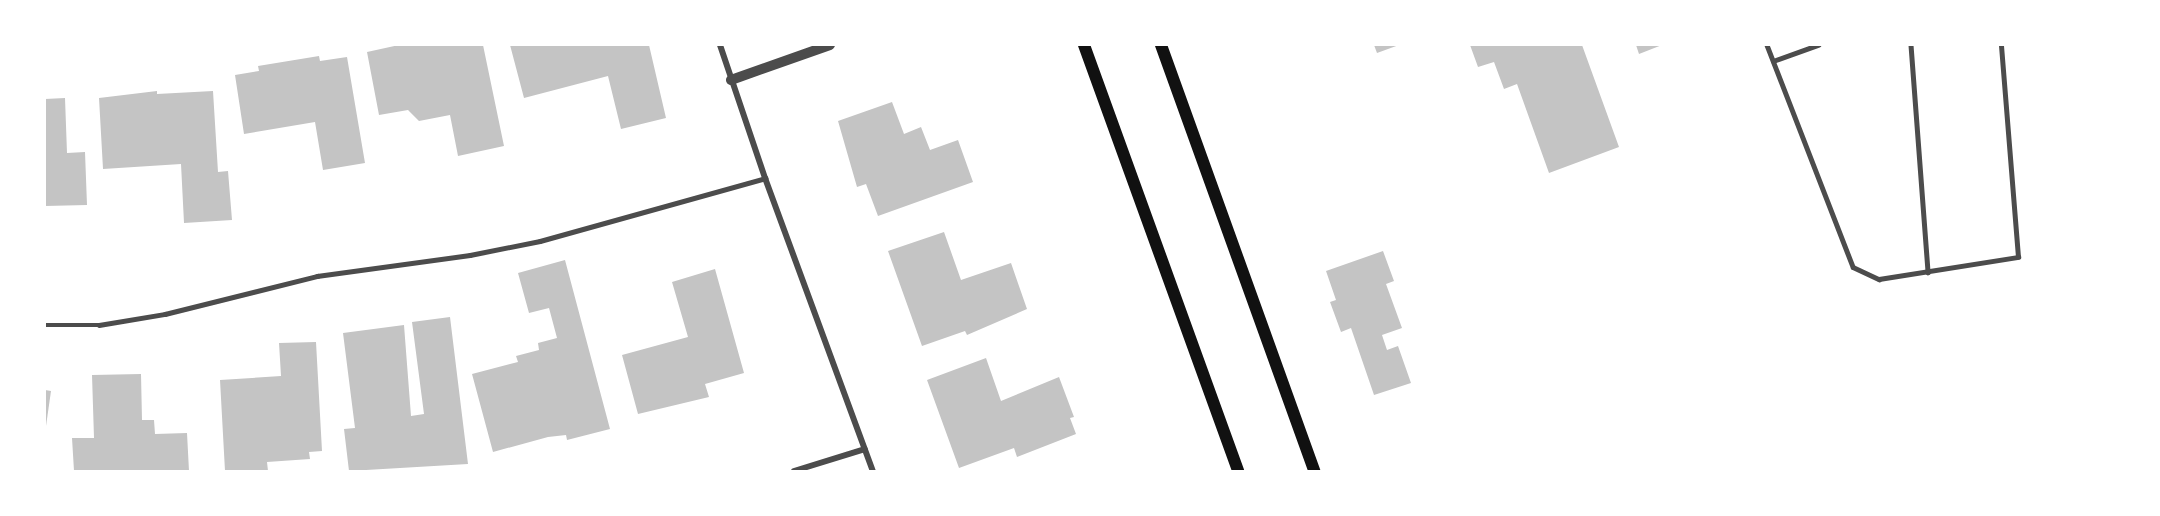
<!DOCTYPE html>
<html>
<head>
<meta charset="utf-8">
<style>
	body { margin:0 }
	#map { position:relative; width:2160px; height:516px; overflow:hidden; background:#fff; font-family:"Titillium Web",sans-serif }
	div>[style] { position:absolute }
	.building>* { inset:0; background:#c4c4c4 }
	.service>* { height:4.5px; margin:-2.25px; padding:0 2.25px; transform-origin:2.25px; border-radius:2.25px; background:#4c4c4c }
	.minor>* { height:6px; margin:-3px; padding:0 3px; transform-origin:3px; border-radius:3px; background:#4c4c4c }
	.tertiary>* { height:10px; margin:-5px; padding:0 5px; transform-origin:5px; border-radius:5px; background:#4c4c4c }
	.secondary>* { height:12px; margin:-6px; padding:0 6px; transform-origin:6px; border-radius:6px; background:#111 }
	span { translate:-50% -50%; white-space:nowrap; text-align:center; line-height:1.15; -webkit-text-stroke:4.5px #fff; paint-order:stroke }
	.frame { position:absolute; inset:0; border:46px solid #fff; pointer-events:none }
</style>
</head>
<body>
<div id="map">
	<div class="building">
		<div style="clip-path:polygon(399px 45px,483px 45px,504px 146px,458px 156px,450px 115px,419px 121px,408px 110px,379px 115px,367px 52px)"></div>
		<div style="clip-path:polygon(510px 45px,649px 45px,666px 118px,621px 129px,608px 76px,524px 98px)"></div>
		<div style="clip-path:polygon(1374px 45px,1399px 45px,1377px 53px)"></div>
		<div style="clip-path:polygon(1470px 45px,1582px 45px,1619px 147px,1549px 173px,1517px 84px,1504px 89px,1494px 62px,1478px 67px)"></div>
		<div style="clip-path:polygon(1636px 45px,1662px 45px,1639px 54px)"></div>
		<div style="clip-path:polygon(319px 56px,320px 61px,347px 57px,365px 163px,323px 170px,315px 122px,244px 134px,235px 75px,259px 71px,258px 66px)"></div>
		<div style="clip-path:polygon(157px 91px,157px 94px,213px 91px,218px 172px,228px 171px,232px 220px,184px 223px,181px 164px,103px 169px,99px 98px)"></div>
		<div style="clip-path:polygon(65px 98px,67px 153px,85px 152px,87px 205px,45px 206px,45px 99px)"></div>
		<div style="clip-path:polygon(892px 102px,904px 134px,921px 127px,930px 150px,958px 140px,973px 182px,878px 216px,866px 184px,857px 187px,838px 121px)"></div>
		<div style="clip-path:polygon(944px 232px,961px 280px,1011px 263px,1027px 309px,967px 335px,965px 331px,922px 346px,888px 251px)"></div>
		<div style="clip-path:polygon(1383px 251px,1394px 281px,1386px 284px,1402px 328px,1382px 335px,1387px 350px,1398px 346px,1411px 383px,1374px 395px,1351px 328px,1341px 332px,1330px 302px,1336px 300px,1326px 271px)"></div>
		<div style="clip-path:polygon(565px 260px,610px 429px,567px 440px,566px 435px,548px 437px,493px 452px,472px 374px,518px 362px,516px 356px,539px 350px,538px 343px,557px 338px,549px 308px,529px 313px,518px 273px)"></div>
		<div style="clip-path:polygon(715px 269px,744px 373px,705px 384px,709px 397px,638px 414px,622px 355px,688px 337px,672px 282px)"></div>
		<div style="clip-path:polygon(450px 317px,468px 464px,349px 471px,344px 429px,355px 428px,343px 333px,404px 325px,411px 416px,424px 414px,412px 322px)"></div>
		<div style="clip-path:polygon(316px 342px,322px 451px,309px 452px,310px 459px,267px 462px,268px 471px,225px 471px,220px 380px,281px 376px,279px 343px)"></div>
		<div style="clip-path:polygon(986px 358px,1001px 401px,1059px 377px,1074px 417px,1070px 418px,1076px 434px,1017px 457px,1014px 448px,959px 468px,927px 380px)"></div>
		<div style="clip-path:polygon(141px 374px,142px 420px,154px 420px,155px 434px,187px 433px,189px 471px,74px 471px,72px 438px,94px 438px,92px 375px)"></div>
		<div style="clip-path:polygon(45px 390px,51px 391px,46px 426px,45px 426px)"></div>
	</div>
	<div class="service">
		<div style="left:1767px;top:45px;width:238px;rotate:68.8deg"></div>
		<div style="left:1853px;top:267px;width:29px;rotate:25deg"></div>
		<div style="left:1879px;top:279px;width:141px;rotate:-9deg"></div>
		<div style="left:2018px;top:257px;width:213px;rotate:-94.6deg"></div>
		<div style="left:1911px;top:45px;width:228px;rotate:85.7deg"></div>
		<div style="left:1773px;top:61px;width:48px;rotate:-19.6deg"></div>
		<div style="left:45px;top:325px;width:54px"></div>
		<div style="left:99px;top:325px;width:67px;rotate:-9.5deg"></div>
		<div style="left:165px;top:314px;width:157px;rotate:-14deg"></div>
		<div style="left:317px;top:276px;width:154px;rotate:-7.8deg"></div>
		<div style="left:470px;top:255px;width:71px;rotate:-11.3deg"></div>
		<div style="left:540px;top:241px;width:234px;rotate:-15.6deg"></div>
	</div>
	<div class="minor">
		<div style="left:720px;top:45px;width:140px;rotate:71.3deg"></div>
		<div style="left:765px;top:178px;width:312px;rotate:69.8deg"></div>
		<div style="left:794px;top:471px;width:74px;rotate:-17.2deg"></div>
	</div>
	<div class="tertiary">
		<div style="left:731px;top:80px;width:105px;rotate:-19.5deg"></div>
	</div>
	<div class="secondary">
		<div style="left:1084px;top:45px;width:453px;rotate:70.1deg"></div>
		<div style="left:1161px;top:45px;width:453px;rotate:70.2deg"></div>
	</div>
	<div class="frame"></div>
</div>
</body>
</html>
